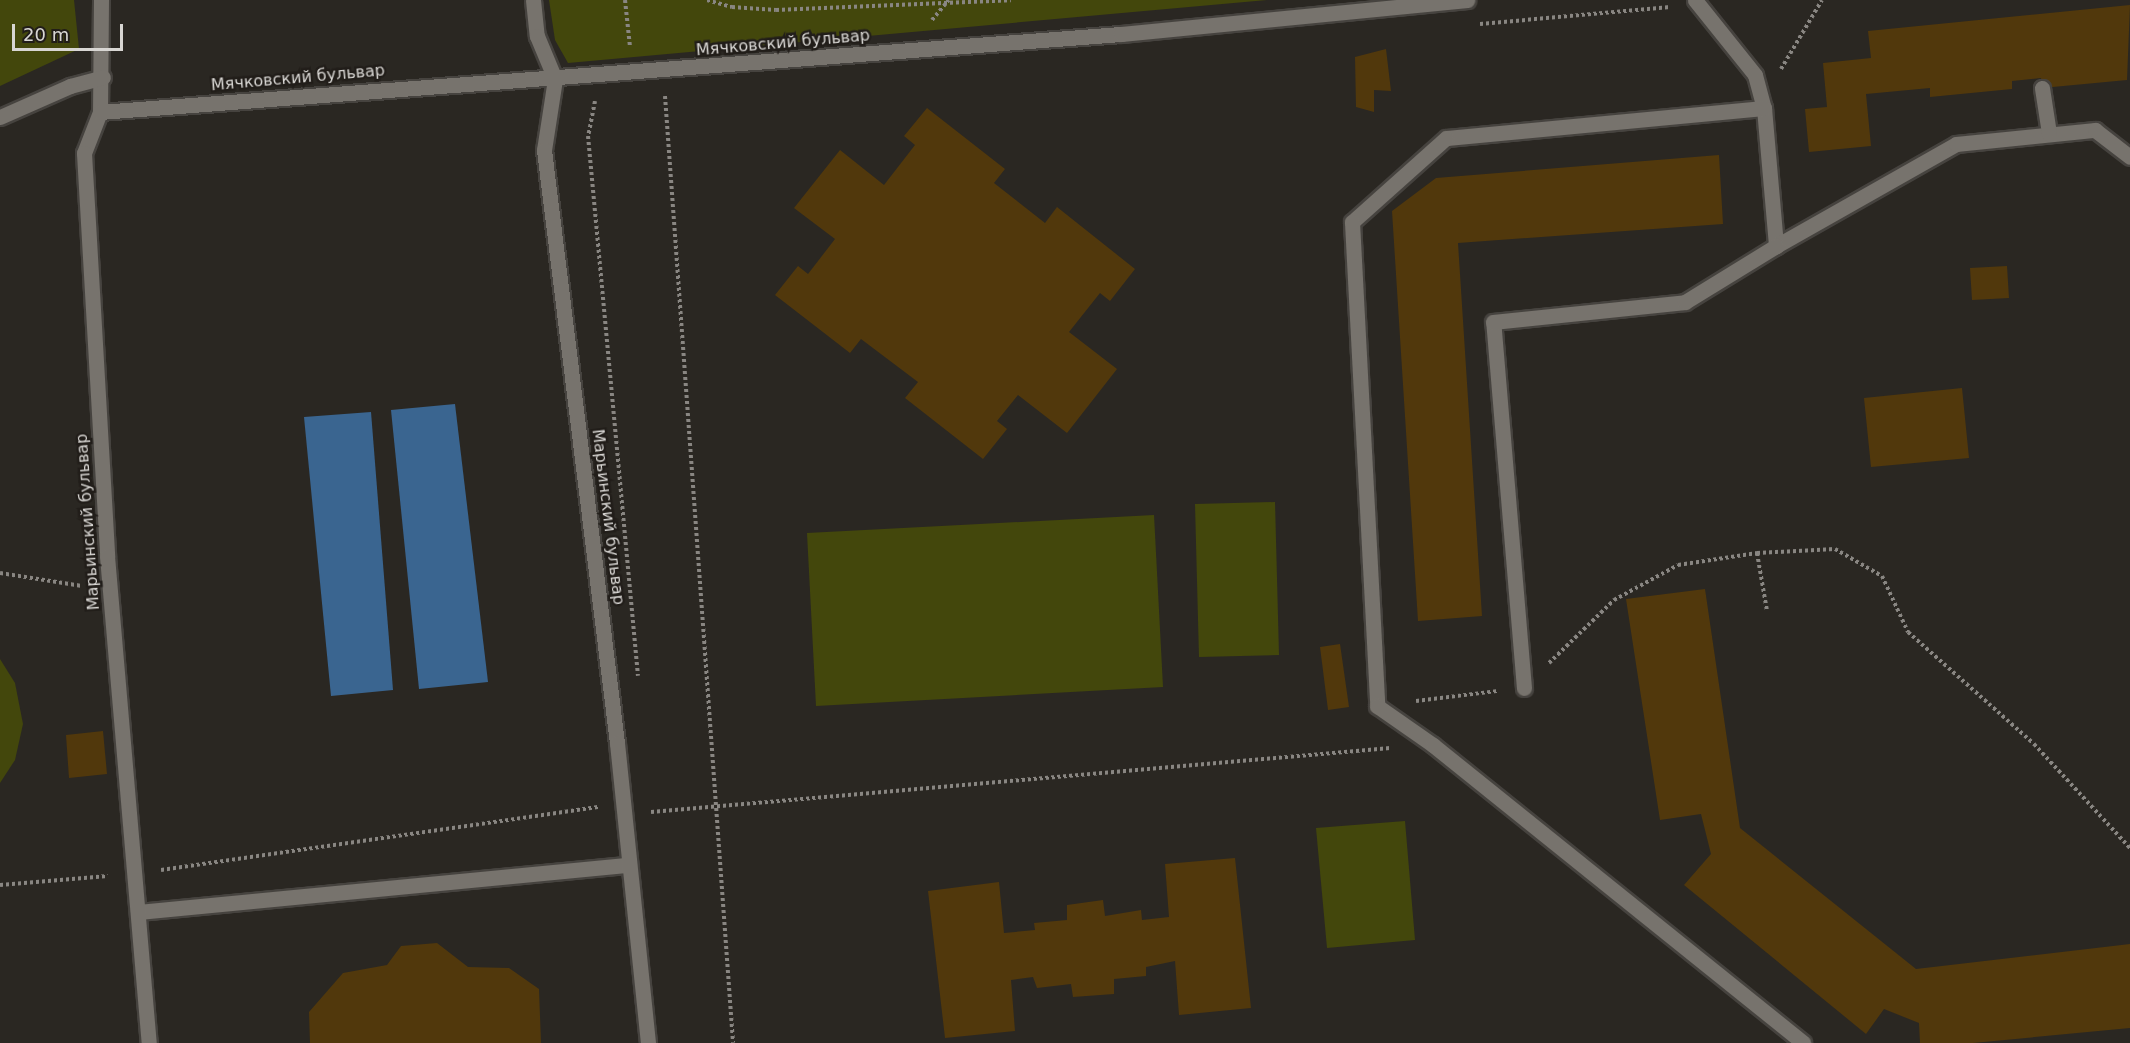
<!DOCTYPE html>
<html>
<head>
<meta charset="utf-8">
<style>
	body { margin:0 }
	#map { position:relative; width:2130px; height:1043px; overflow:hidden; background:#2a2722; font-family:"DejaVu Sans",sans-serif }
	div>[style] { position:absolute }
	.green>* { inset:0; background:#43470c }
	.water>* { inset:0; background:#3a6590 }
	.building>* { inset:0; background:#51380c }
	.path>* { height:4px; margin-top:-2px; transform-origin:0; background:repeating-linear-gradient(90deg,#898682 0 3px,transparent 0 6px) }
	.roads { filter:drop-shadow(2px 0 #46433f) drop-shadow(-2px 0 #46433f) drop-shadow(0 2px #46433f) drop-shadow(0 -2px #46433f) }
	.lane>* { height:15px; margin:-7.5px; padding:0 7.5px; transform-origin:7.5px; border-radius:7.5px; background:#77736d }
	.street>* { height:15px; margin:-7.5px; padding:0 7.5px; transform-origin:7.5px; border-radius:7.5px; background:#77736d }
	span { translate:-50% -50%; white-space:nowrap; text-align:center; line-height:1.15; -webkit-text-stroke:5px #211d19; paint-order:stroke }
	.street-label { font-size:16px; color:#d8d6d3 }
	.scale { position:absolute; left:12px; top:24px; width:111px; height:27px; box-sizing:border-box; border:3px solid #d8d6d3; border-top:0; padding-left:8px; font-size:18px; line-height:21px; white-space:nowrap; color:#d8d6d3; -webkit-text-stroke:4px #211d19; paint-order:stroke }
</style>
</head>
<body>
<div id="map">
	<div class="green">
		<div style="clip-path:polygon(0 0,74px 0,79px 49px,0 86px)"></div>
		<div style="clip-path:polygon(549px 0,1267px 0,568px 63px,555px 40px)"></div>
		<div style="clip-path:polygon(1275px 502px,1279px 655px,1199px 657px,1195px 504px)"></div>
		<div style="clip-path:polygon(1154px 515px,1163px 687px,816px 706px,807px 533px)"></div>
		<div style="clip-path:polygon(0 659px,15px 683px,23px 724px,15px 760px,0 783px)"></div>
		<div style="clip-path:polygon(1405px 821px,1415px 940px,1327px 948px,1316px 828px)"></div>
	</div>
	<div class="water">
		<div style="clip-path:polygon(455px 404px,488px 682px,419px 689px,391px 410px)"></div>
		<div style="clip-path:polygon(371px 412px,393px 690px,331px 696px,304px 417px)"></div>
	</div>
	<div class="building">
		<div style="clip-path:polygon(2130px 5px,2127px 80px,2042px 88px,2041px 78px,2012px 81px,2012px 89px,1930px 97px,1930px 88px,1866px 94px,1871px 146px,1809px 152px,1805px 109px,1827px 107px,1823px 63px,1871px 58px,1868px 31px)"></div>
		<div style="clip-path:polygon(1386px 49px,1391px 91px,1374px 90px,1374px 112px,1356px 107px,1355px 57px)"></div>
		<div style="clip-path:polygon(927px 108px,1005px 169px,994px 183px,1045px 223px,1057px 207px,1135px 269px,1110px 301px,1100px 293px,1069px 332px,1117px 369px,1067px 433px,1018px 395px,997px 421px,1007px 429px,983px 459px,905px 398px,918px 382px,861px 339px,850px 353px,775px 295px,798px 266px,808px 274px,835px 239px,794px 208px,840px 150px,884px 185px,915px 145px,904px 136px)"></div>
		<div style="clip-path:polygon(1719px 155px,1723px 224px,1458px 243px,1482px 616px,1418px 621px,1392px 211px,1436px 178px)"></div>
		<div style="clip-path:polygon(2007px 266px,2009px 298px,1972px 300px,1970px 268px)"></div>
		<div style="clip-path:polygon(1962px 388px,1969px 458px,1871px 467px,1864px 398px)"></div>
		<div style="clip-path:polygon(1705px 589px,1740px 828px,1916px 969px,2130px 944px,2130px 1028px,1973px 1043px,1920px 1043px,1919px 1023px,1884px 1009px,1866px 1034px,1684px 885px,1711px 854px,1701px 814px,1660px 820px,1626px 599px)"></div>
		<div style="clip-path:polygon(1340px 644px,1349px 707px,1328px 710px,1320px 647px)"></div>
		<div style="clip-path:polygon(103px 731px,107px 774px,69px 778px,66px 735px)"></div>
		<div style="clip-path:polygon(1235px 858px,1251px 1008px,1179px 1015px,1175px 961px,1146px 967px,1146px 976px,1114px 979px,1114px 994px,1073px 997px,1071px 984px,1037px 988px,1033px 977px,1011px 980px,1015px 1031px,945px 1038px,928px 891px,999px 882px,1004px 933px,1035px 930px,1034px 923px,1067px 920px,1067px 905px,1103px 900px,1105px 916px,1141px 910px,1142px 920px,1169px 917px,1165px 864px)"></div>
		<div style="clip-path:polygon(437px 943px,468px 967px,509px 968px,539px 989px,541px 1043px,310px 1043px,309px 1012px,343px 973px,387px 965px,401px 946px)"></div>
	</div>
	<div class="path">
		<div style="left:625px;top:0;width:47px;rotate:83.9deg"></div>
		<div style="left:707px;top:0;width:26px;rotate:16deg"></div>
		<div style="left:732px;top:7px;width:44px;rotate:3.9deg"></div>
		<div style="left:776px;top:10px;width:235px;rotate:-2.4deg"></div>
		<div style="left:932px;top:20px;width:26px;rotate:-50deg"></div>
		<div style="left:1480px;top:24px;width:191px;rotate:-5.1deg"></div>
		<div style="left:1781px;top:69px;width:80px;rotate:-59.3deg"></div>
		<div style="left:665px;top:96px;width:949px;rotate:85.89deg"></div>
		<div style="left:595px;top:101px;width:36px;rotate:101deg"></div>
		<div style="left:588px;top:136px;width:542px;rotate:84.71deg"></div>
		<div style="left:1757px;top:553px;width:78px;rotate:-2.9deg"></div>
		<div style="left:1835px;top:549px;width:54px;rotate:29.9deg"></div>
		<div style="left:1882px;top:576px;width:62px;rotate:65.1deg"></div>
		<div style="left:1908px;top:632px;width:169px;rotate:41.6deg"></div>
		<div style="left:2034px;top:744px;width:142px;rotate:47.3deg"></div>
		<div style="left:0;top:573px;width:83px;rotate:9deg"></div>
		<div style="left:1549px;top:663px;width:91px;rotate:-44.1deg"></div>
		<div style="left:1614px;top:600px;width:73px;rotate:-28.7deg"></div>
		<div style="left:1678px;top:565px;width:80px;rotate:-8.6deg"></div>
		<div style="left:1757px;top:553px;width:59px;rotate:80.2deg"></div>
		<div style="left:1416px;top:701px;width:83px;rotate:-7deg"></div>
		<div style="left:651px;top:812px;width:742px;rotate:-4.95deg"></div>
		<div style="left:161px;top:870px;width:443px;rotate:-8.2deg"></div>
		<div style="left:0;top:885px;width:108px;rotate:-4.8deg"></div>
	</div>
	<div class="roads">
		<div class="lane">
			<div style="left:1695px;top:0;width:96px;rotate:51.3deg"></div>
			<div style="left:1755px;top:75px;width:34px;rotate:75deg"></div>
			<div style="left:1764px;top:108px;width:139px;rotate:85deg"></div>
			<div style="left:1776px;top:246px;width:207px;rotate:-29.5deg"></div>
			<div style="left:1956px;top:144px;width:140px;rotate:-5.8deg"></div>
			<div style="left:2095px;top:130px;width:44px;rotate:37.6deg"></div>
			<div style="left:2042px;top:88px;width:46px;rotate:81.2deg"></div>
			<div style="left:1764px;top:108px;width:319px;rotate:174.6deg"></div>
			<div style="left:1446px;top:138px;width:126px;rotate:138.2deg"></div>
			<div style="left:1352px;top:222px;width:485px;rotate:87deg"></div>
			<div style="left:1377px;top:706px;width:68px;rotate:34.9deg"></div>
			<div style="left:1433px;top:745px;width:475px;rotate:38.8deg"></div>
			<div style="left:1524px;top:688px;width:367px;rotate:-94.8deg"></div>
			<div style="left:1493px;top:322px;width:193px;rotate:-5.9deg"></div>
			<div style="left:1685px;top:302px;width:107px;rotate:-31.6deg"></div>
			<div style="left:138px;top:912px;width:493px;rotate:-5.5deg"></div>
		</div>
		<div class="street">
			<div style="left:101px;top:0;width:112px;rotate:90.5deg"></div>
			<div style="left:100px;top:112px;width:44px;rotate:111.3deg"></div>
			<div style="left:84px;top:153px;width:404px;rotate:86.7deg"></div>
			<div style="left:107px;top:556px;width:489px;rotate:85.1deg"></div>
			<div style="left:533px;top:0;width:36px;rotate:84deg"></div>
			<div style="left:537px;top:36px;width:47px;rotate:67.3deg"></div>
			<div style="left:555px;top:79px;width:72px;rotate:98.8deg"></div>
			<div style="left:544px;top:150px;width:597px;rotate:82.98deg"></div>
			<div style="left:617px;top:743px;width:302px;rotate:84.1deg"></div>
			<div style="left:100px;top:112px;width:1024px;rotate:-4.37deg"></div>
			<div style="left:1121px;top:34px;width:348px;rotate:-5.6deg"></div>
			<div style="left:0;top:117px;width:77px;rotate:-23.9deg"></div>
			<div style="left:70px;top:86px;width:34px;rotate:-15deg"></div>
		</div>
	</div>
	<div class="street-label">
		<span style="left:783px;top:43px;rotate:-5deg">Мячковский бульвар</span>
		<span style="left:298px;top:78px;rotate:-5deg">Мячковский бульвар</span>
		<span style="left:608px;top:517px;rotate:83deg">Марьинский бульвар</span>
		<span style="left:88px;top:522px;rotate:-94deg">Марьинский бульвар</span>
	</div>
	<div class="scale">20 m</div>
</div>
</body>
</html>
